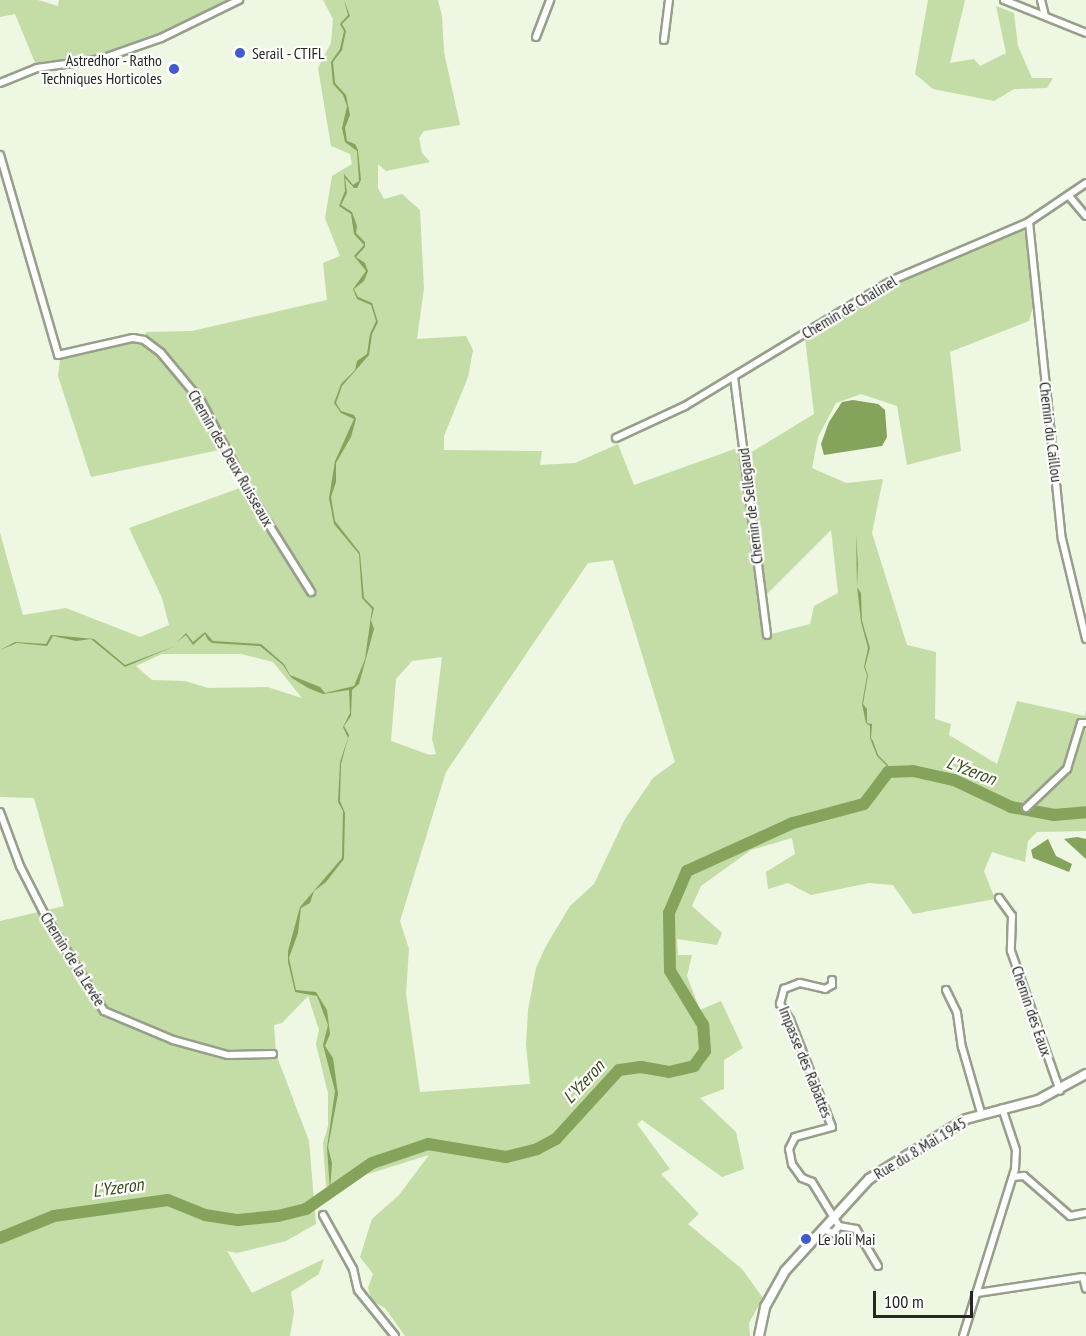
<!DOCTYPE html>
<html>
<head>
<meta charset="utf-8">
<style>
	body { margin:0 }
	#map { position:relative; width:1086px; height:1336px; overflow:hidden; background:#edf7e1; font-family:"PT Sans Narrow",sans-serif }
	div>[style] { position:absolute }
	.green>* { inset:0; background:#c4dca5 }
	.water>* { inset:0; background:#86a35b }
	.river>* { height:12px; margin:-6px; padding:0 6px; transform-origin:6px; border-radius:6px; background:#86a35b }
	.roads { filter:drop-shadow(2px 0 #969f8a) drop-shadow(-2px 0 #969f8a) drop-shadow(0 2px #969f8a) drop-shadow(0 -2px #969f8a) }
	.minor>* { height:6px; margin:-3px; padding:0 3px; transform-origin:3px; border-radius:3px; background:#fff }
	.secondary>* { height:8px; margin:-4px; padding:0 4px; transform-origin:4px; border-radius:4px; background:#fff }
	.dots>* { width:16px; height:16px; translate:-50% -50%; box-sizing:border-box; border:3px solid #fff; border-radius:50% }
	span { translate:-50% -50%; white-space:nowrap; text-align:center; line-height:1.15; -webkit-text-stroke:4.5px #fff; paint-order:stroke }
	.poi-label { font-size:16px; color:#252820 }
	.left { translate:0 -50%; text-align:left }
	.right { translate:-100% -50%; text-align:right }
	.street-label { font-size:16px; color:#252820 }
	.water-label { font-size:18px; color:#384b17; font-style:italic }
	.scale { position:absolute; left:873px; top:1291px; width:100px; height:27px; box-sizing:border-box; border:3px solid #252820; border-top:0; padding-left:8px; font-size:18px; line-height:21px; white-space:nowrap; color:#252820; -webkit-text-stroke:4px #fff; paint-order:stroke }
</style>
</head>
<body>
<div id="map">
	<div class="green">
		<div style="clip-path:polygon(0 0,38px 0,58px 6px,59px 0,231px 0,142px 42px,100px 56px,36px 65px,15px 14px,0 17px)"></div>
		<div style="clip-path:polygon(evenodd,323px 0,438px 0,442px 16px,444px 52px,460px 125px,424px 131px,419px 138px,422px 153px,430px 162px,386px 171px,378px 164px,378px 188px,384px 199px,402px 194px,420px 210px,424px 288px,417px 339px,466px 336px,473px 350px,468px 377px,444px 436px,444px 450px,542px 451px,540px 465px,575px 463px,618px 444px,634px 485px,743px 446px,745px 456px,814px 414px,805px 338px,880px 291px,940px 262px,1022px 228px,1025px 233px,1033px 307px,1029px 321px,950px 352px,961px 451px,907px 465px,897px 406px,861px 394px,836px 403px,818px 437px,812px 468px,846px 483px,883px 479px,872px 533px,907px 645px,936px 652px,935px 719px,951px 724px,949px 735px,997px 764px,1017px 701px,1085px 716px,1086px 709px,1086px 831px,1037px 832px,1028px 841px,1025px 862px,992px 852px,984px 871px,995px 899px,913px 914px,893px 885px,869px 883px,811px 895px,788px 883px,768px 889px,766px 872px,795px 854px,792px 838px,751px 850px,701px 886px,692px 906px,722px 933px,717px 945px,677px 939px,678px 955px,692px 955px,687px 976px,700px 1010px,721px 1001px,743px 1048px,724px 1060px,724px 1089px,700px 1098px,736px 1132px,744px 1169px,722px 1177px,642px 1120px,637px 1124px,670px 1169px,661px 1174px,699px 1214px,688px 1224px,742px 1269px,763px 1298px,749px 1323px,750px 1336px,405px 1336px,385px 1308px,372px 1301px,368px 1288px,373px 1274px,360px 1257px,372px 1219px,399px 1195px,429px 1155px,326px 1187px,323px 1143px,328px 1126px,328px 1093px,316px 1044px,319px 1030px,308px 996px,282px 1023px,274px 1025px,276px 1054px,309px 1141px,316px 1224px,286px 1241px,237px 1253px,227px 1251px,252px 1293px,324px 1259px,319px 1274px,291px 1292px,294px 1312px,290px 1336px,0 1336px,0 921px,64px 906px,34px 798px,0 797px,0 533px,23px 615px,66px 608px,140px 637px,169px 625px,162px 598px,129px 528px,240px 488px,219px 450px,91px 477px,58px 376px,61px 352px,101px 341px,142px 334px,144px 339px,146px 332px,192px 331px,327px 300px,323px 263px,340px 256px,325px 218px,332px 176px,352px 164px,350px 154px,331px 146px,318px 68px,331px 43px,333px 19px,323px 0,831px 530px,838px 593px,814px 606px,810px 624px,767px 635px,762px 599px,831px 530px,323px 0,613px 560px,675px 762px,653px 778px,625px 819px,594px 884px,570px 906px,546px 946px,536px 968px,528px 1010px,526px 1045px,530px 1084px,420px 1092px,406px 994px,409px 949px,400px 921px,446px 772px,588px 563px,613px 560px,323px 0,162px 654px,241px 654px,273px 662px,302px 698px,267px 687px,208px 688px,185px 681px,152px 680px,136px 666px,162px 654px,323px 0,442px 657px,432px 739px,436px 754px,430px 755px,391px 741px,396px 679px,412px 661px,442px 657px)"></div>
		<div style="clip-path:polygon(928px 0,965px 0,950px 63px,974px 59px,980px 66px,1006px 53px,996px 6px,1014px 13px,1018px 46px,1032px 78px,1053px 78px,1047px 88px,1014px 89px,994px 101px,933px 89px,915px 74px)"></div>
	</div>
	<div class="water">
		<div style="clip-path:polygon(344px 0,350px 16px,342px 24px,346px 31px,342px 50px,333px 62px,335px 83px,346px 95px,350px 115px,345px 128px,347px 141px,355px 144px,358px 150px,361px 180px,357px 188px,354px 188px,345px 178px,347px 193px,341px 205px,352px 212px,357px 226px,356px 233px,365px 242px,365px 247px,356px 257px,365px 263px,368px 271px,364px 281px,354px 289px,358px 297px,372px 303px,378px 322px,372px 334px,369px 355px,342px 386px,336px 403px,341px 411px,354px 415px,356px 419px,351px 437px,336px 463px,336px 482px,331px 497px,335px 521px,360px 553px,364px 598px,374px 608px,371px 620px,374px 629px,359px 684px,352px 690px,351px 716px,344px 726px,349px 735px,341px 764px,340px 801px,345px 813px,344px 859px,326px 882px,314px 891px,310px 903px,301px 908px,298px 933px,289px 958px,296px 990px,316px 992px,327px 1010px,330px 1034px,325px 1046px,333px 1058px,338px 1094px,328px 1147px,332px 1163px,330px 1191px,327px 1148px,335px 1091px,323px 1045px,328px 1025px,317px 996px,295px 992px,288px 962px,288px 951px,300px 907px,342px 858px,343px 811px,338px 802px,340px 762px,348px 738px,343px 727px,350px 713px,349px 690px,323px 694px,308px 688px,292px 678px,290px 676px,283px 665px,260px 646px,212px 643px,208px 640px,205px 634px,193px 645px,186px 635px,177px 642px,186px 633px,193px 642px,205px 632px,213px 641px,261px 644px,284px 664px,290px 675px,320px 687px,325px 693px,354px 686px,365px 659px,372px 609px,362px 598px,359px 554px,334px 524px,329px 498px,335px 461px,354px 419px,341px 413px,334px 403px,341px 384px,355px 370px,357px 361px,367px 354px,370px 334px,376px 321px,371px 305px,357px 299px,353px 289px,366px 271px,354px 256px,364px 245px,354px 234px,351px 214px,339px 206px,345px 191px,344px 174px,353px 185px,359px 181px,357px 151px,345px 142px,342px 128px,347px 106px,343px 95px,333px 84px,331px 62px,340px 49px,344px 31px,340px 24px,348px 15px)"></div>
		<div style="clip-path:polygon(853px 400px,878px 404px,885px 410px,887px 437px,882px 446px,824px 455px,821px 444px,829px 422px,842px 402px)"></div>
		<div style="clip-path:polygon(856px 533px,858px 565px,857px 587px,861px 593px,862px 621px,870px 648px,865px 667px,868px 675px,863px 704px,867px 709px,867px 723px,872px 724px,871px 738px,873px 741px,878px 755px,888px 765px,889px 773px,887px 766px,877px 756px,870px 738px,870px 726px,866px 723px,862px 704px,867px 675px,864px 667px,868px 648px,861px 622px,857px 586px)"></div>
		<div style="clip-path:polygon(51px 635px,94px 639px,125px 665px,175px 646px,125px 667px,91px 639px,76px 641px,53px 636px,47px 646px,17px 643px,0 650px,15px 642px,46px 644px)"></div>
		<div style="clip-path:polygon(1077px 837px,1086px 839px,1086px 859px,1064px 839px)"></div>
		<div style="clip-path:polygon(1048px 839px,1056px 856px,1072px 864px,1069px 872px,1033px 858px,1031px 850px)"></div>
	</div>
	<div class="river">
		<div style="left:0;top:1238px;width:58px;rotate:-22.2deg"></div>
		<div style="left:54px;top:1216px;width:115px;rotate:-8deg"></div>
		<div style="left:168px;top:1200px;width:40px;rotate:22deg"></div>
		<div style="left:205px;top:1215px;width:33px;rotate:9deg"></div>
		<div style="left:238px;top:1220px;width:40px;rotate:-5.7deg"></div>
		<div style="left:278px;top:1216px;width:29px;rotate:-14deg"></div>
		<div style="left:306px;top:1209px;width:80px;rotate:-34.9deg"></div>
		<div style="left:372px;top:1163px;width:59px;rotate:-18.7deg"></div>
		<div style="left:428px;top:1144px;width:79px;rotate:9.5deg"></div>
		<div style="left:506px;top:1157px;width:32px;rotate:-14deg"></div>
		<div style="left:537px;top:1149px;width:21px;rotate:-28deg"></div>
		<div style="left:556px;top:1139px;width:93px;rotate:-47.6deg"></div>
		<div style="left:619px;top:1070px;width:22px;rotate:-8deg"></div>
		<div style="left:641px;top:1067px;width:28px;rotate:10deg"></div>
		<div style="left:669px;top:1072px;width:26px;rotate:-13deg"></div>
		<div style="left:694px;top:1066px;width:19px;rotate:-54deg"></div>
		<div style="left:705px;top:1051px;width:26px;rotate:-94deg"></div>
		<div style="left:703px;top:1025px;width:63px;rotate:-121.4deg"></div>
		<div style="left:670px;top:971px;width:58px;rotate:-91deg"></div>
		<div style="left:669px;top:913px;width:46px;rotate:-66.8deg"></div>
		<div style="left:687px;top:871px;width:116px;rotate:-24.4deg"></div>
		<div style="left:793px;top:823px;width:73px;rotate:-15deg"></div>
		<div style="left:864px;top:804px;width:40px;rotate:-53deg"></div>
		<div style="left:888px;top:772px;width:25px;rotate:-2deg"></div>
		<div style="left:913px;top:771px;width:42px;rotate:12.4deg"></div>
		<div style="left:954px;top:780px;width:63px;rotate:25.3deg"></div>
		<div style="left:1011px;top:807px;width:44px;rotate:10.5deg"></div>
		<div style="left:1054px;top:815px;width:32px;rotate:-5deg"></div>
	</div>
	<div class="roads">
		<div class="minor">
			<div style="left:1004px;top:0;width:88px;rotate:21.9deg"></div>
			<div style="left:1041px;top:0;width:16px;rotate:76deg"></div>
			<div style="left:536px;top:37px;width:40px;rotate:-69deg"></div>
			<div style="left:664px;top:40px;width:40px;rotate:-82.9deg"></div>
			<div style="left:0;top:83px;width:40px;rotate:-22deg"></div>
			<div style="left:37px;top:68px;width:65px;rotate:-8deg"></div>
			<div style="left:101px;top:59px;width:64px;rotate:-19.3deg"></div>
			<div style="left:161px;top:38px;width:87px;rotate:-26deg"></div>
			<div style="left:0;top:155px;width:208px;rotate:73.8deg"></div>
			<div style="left:58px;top:355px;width:77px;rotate:-12.8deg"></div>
			<div style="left:133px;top:338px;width:11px;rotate:10deg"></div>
			<div style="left:144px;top:340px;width:21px;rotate:37deg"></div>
			<div style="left:161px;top:353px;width:62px;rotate:50.2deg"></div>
			<div style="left:201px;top:401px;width:104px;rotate:62.4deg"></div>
			<div style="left:249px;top:493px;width:117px;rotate:57.9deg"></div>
			<div style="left:1069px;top:196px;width:26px;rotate:50deg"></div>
			<div style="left:1029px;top:222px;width:319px;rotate:84.1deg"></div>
			<div style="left:1062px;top:539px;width:103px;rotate:76.5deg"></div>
			<div style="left:734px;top:377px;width:260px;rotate:82.7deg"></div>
			<div style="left:616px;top:438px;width:76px;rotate:-24.9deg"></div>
			<div style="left:685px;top:406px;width:245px;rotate:-31.2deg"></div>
			<div style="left:895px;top:279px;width:143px;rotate:-23deg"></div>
			<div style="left:1027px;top:223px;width:71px;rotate:-34.1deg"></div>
			<div style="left:1026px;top:808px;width:57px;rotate:-43.6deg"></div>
			<div style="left:1067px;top:769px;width:48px;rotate:-73.1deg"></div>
			<div style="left:1081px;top:723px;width:5px"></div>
			<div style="left:0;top:812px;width:58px;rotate:69.7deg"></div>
			<div style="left:20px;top:866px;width:59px;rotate:63deg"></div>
			<div style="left:47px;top:919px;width:108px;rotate:58.2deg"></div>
			<div style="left:104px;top:1011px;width:75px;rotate:22.8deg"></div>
			<div style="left:173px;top:1040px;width:57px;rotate:15.3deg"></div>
			<div style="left:228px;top:1055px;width:45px;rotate:-1.3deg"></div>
			<div style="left:999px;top:898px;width:22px;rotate:54deg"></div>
			<div style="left:1012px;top:916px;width:35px;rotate:92deg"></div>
			<div style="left:1011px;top:951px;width:148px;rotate:70.7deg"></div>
			<div style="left:946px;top:990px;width:25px;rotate:64deg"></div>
			<div style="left:957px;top:1013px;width:34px;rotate:82deg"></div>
			<div style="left:962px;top:1047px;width:69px;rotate:73.9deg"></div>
			<div style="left:1013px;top:1177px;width:11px;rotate:-5deg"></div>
			<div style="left:1024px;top:1176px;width:61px;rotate:41deg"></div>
			<div style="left:1070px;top:1216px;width:16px;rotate:-11deg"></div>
			<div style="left:323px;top:1215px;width:62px;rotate:60.9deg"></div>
			<div style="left:353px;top:1269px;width:22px;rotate:77deg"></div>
			<div style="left:358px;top:1290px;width:59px;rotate:51.2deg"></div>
			<div style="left:839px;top:1226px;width:17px;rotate:10deg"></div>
			<div style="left:856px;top:1229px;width:43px;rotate:59.3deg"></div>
			<div style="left:822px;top:1229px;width:12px;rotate:20deg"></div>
			<div style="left:833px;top:1233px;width:9px;rotate:-49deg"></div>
			<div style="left:839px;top:1226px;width:52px;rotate:-121.5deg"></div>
			<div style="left:812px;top:1182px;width:11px;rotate:-158deg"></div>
			<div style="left:802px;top:1178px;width:17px;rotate:-126deg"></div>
			<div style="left:792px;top:1164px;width:15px;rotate:-101deg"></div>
			<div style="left:789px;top:1149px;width:13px;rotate:-63deg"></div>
			<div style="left:795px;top:1137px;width:38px;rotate:-15deg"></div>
			<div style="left:832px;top:1127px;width:115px;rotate:-111.4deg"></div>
			<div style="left:790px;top:1020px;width:19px;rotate:-122deg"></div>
			<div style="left:780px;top:1004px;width:16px;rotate:-75deg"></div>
			<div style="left:784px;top:989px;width:17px;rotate:-21deg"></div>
			<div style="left:800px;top:983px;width:26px;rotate:13deg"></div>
			<div style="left:825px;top:989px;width:8px;rotate:-30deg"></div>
			<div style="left:832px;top:985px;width:5px;rotate:-90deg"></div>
			<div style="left:977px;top:1293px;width:107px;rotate:-8.6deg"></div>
			<div style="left:1083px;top:1277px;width:12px;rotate:76deg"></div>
			<div style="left:963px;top:1336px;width:175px;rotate:-72.7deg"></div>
			<div style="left:1015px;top:1169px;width:19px;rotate:-87deg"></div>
			<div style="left:1016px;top:1150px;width:44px;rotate:-108.4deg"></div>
		</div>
		<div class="secondary">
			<div style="left:759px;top:1336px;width:30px;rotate:-78deg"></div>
			<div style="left:765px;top:1307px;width:41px;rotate:-60.9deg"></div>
			<div style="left:785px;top:1271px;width:125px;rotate:-47.6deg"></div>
			<div style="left:869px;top:1179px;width:114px;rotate:-31.7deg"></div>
			<div style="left:966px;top:1119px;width:74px;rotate:-14.8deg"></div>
			<div style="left:1038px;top:1100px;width:55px;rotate:-28.4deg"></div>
		</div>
	</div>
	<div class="dots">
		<div style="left:240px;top:53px;background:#3f5bce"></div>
		<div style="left:174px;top:69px;background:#3f5bce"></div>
		<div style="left:806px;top:1239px;background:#3f5bce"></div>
	</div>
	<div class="poi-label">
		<span class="left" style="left:252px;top:53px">Serail - CTIFL</span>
		<span class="right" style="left:162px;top:69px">Astredhor - Ratho<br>Techniques Horticoles</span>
		<span class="left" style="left:818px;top:1239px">Le Joli Mai</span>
	</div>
	<div class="street-label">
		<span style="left:849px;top:307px;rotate:-31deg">Chemin de Chalinel</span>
		<span style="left:1051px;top:432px;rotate:83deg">Chemin du Caillou</span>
		<span style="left:231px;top:458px;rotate:60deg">Chemin des Deux Ruisseaux</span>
		<span style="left:750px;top:506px;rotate:-97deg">Chemin de Sellegaud</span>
		<span style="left:73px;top:959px;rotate:58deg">Chemin de la Levée</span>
		<span style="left:1032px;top:1011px;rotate:71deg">Chemin des Eaux</span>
		<span style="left:806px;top:1062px;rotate:68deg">Impasse des Rabattes</span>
		<span style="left:920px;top:1148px;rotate:-31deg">Rue du 8 Mai 1945</span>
	</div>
	<div class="water-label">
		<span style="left:971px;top:771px;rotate:21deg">L'Yzeron</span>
		<span style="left:584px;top:1082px;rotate:-47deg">L'Yzeron</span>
		<span style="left:118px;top:1188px;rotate:-8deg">L'Yzeron</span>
	</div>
	<div class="scale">100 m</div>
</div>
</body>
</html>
